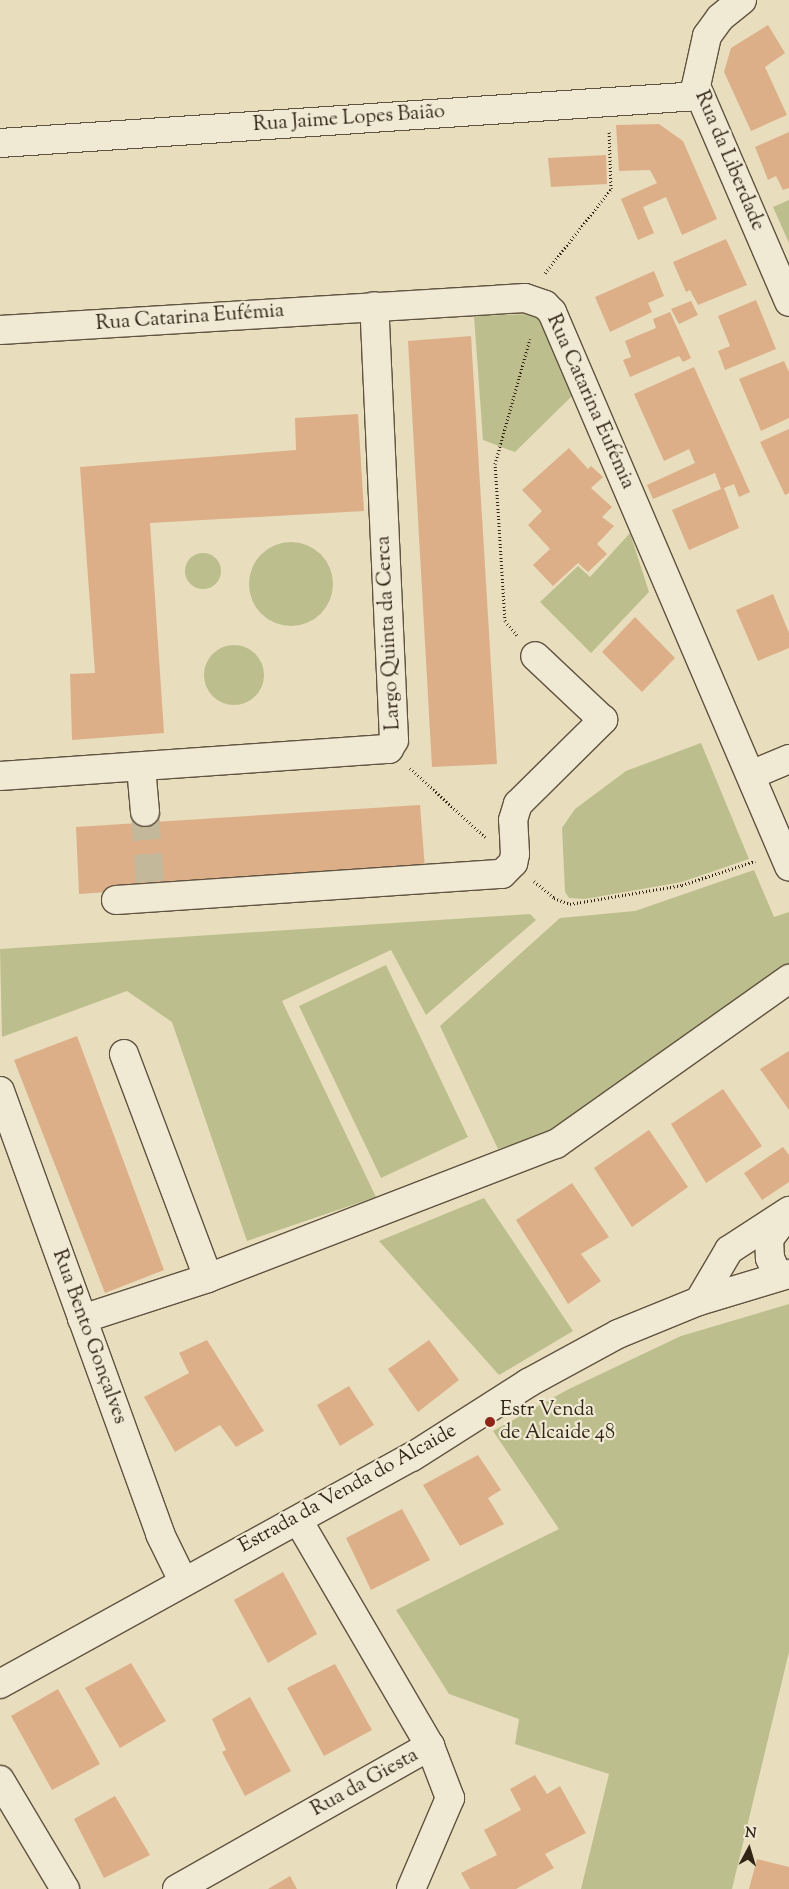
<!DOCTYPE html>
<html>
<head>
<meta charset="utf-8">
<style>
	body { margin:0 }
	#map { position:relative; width:789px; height:1889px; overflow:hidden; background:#e8ddbc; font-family:"Sorts Mill Goudy",serif }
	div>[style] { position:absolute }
	.green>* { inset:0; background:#bcbf8d }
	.round { border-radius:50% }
	.building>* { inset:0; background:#ddaf89 }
	.minor-tunnel>* { height:28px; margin-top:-14px; transform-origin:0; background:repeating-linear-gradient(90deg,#c4b89b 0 28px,transparent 0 42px) }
	.path>* { height:3px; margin-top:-1.5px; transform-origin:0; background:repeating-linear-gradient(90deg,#322516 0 1px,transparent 0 3.5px) }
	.roads { filter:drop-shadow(1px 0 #605340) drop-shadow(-1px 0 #605340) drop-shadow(0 1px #605340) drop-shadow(0 -1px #605340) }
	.minor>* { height:28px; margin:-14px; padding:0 14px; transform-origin:14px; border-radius:14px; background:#f0e9d3 }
	.dots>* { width:14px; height:14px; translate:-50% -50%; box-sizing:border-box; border:2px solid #f0e9d3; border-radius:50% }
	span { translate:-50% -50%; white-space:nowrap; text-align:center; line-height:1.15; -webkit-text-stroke:4.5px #f0e9d3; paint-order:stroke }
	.street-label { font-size:20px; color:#322516 }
	.poi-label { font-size:20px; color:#322516 }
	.left { translate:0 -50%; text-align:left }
	.north { position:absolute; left:724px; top:1824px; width:50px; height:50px; -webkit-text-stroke:4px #f0e9d3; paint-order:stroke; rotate:6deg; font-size:14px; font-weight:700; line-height:20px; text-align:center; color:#322516 }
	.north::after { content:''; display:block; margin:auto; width:18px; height:22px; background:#322516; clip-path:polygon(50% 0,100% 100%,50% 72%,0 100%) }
</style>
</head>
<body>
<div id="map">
	<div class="green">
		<div style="clip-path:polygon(789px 200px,789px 243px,773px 207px)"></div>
		<div style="clip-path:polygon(533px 314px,545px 326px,572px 396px,515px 452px,483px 440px,474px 316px)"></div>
		<div style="clip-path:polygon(630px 533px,649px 592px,591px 653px,540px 602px,578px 566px,590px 577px)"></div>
		<div class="round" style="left:249px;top:542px;width:84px;height:84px"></div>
		<div class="round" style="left:185px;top:553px;width:36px;height:36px"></div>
		<div class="round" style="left:204px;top:645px;width:60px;height:60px"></div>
		<div style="clip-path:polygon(701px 743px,749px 859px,682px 882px,585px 899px,569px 898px,565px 892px,562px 828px,575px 809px,626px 771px)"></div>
		<div style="clip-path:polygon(754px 870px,774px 917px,789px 912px,789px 963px,549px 1132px,498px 1149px,440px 1026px,560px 918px,635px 911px)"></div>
		<div style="clip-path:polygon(530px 914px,536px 920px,426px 1015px,391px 950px,282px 1001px,376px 1197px,247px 1241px,172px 1022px,127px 991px,2px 1037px,0 949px)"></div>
		<div style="clip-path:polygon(386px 965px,468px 1137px,381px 1178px,299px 1006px)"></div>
		<div style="clip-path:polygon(484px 1198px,573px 1331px,499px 1375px,379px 1241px)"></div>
		<div style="clip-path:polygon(789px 1304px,789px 1652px,732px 1889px,581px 1889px,609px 1774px,515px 1744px,519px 1719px,449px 1694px,396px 1610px,559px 1529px,493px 1431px,567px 1390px,681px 1336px)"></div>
	</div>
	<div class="building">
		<div style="clip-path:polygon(768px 25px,785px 53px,765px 67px,787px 115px,751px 131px,724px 72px,731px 48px)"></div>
		<div style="clip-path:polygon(659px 124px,683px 141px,717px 219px,682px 235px,666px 197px,643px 207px,654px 233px,638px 240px,621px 199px,657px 183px,650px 170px,619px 171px,616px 125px)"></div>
		<div style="clip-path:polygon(789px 132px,789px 188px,783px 190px,776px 176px,768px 180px,755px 147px)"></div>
		<div style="clip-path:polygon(606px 155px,607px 184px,551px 187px,548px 158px)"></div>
		<div style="clip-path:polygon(726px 239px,747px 285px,698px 305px,690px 290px,686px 292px,673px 262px)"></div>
		<div style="clip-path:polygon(654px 271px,664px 296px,648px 303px,652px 312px,610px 332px,595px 297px)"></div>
		<div style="clip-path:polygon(756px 300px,776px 349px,725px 370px,718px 351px,730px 346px,718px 316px)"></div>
		<div style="clip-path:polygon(691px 301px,698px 315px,679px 324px,671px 309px)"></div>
		<div style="clip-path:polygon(670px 312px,691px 358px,683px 362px,679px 356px,630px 377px,623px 360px,631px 357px,625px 341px,656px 328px,653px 319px)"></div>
		<div style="clip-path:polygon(471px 336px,497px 764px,432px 767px,408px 341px)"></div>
		<div style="clip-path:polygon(784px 361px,789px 372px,789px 418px,761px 431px,739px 379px)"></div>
		<div style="clip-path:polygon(694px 367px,750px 492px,739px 497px,734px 484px,724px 488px,739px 528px,689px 550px,672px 510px,721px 489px,715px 473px,653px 499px,647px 485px,695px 463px,689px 449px,664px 461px,634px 394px)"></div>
		<div style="clip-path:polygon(358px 414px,364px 511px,150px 523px,164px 733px,72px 740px,70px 674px,95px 673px,80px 467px,296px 450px,295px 418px)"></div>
		<div style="clip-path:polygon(789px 429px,789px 493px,785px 495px,760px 442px)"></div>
		<div style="clip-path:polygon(569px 448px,588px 469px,591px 466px,603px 477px,591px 488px,612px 507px,602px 517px,614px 526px,597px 544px,607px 554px,588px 572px,578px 563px,553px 586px,533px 565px,550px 549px,528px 525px,542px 511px,522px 490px)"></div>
		<div style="clip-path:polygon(773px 594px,789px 633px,789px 648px,758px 661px,736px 610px)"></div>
		<div style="clip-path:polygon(635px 617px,675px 658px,642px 692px,602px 652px)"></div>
		<div style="clip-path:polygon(420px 805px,425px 869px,79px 894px,76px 827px)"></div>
		<div style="clip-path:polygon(77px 1036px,164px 1270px,105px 1293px,14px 1060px)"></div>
		<div style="clip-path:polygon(789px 1051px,789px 1110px,760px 1069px)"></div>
		<div style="clip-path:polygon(723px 1089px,762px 1146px,706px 1183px,671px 1124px)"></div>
		<div style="clip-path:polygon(649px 1130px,688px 1187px,632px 1227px,594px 1168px)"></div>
		<div style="clip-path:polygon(783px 1147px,789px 1155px,789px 1182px,762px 1200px,744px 1173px)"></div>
		<div style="clip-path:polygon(572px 1183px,609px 1237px,581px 1254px,601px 1281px,568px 1304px,516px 1220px)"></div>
		<div style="clip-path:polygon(207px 1340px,264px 1431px,236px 1447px,220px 1425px,175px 1452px,144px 1397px,189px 1373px,179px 1353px)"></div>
		<div style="clip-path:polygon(429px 1340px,459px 1380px,418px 1412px,388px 1369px)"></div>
		<div style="clip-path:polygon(349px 1386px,374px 1425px,340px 1446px,317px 1405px)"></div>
		<div style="clip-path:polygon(478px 1455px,501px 1490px,488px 1498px,504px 1524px,460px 1546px,423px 1485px)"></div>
		<div style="clip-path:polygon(402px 1509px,430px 1560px,371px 1590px,346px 1538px)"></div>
		<div style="clip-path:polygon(283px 1572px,317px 1634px,268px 1663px,234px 1600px)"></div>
		<div style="clip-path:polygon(131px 1663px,166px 1721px,120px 1748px,85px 1688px)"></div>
		<div style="clip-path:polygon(335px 1664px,372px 1730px,324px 1756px,287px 1688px)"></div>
		<div style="clip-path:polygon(58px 1689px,100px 1764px,52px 1790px,11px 1716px)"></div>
		<div style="clip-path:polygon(250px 1697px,291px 1771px,245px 1796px,222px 1752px,226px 1750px,212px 1719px)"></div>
		<div style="clip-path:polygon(535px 1775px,547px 1794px,560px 1786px,586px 1833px,545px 1854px,554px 1868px,516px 1889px,470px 1889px,461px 1873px,497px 1855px,484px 1830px,521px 1810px,510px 1789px)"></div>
		<div style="clip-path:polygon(115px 1796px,150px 1855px,104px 1878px,74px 1819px)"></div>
		<div style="clip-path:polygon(757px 1859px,789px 1867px,789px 1889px,749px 1889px)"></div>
		<div style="clip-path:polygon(290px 1876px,297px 1889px,268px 1889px)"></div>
	</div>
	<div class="minor-tunnel">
		<div style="left:145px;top:812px;width:86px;rotate:86deg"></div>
	</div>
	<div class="path">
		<div style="left:545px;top:273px;width:107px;rotate:-51.8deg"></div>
		<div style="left:611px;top:189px;width:59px;rotate:-91.9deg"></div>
		<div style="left:517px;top:635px;width:18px;rotate:-131deg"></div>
		<div style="left:505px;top:621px;width:157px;rotate:-93.6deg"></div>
		<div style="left:495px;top:464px;width:130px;rotate:-74.4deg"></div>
		<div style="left:410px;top:768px;width:102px;rotate:42.6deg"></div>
		<div style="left:534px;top:881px;width:26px;rotate:40deg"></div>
		<div style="left:554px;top:898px;width:17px;rotate:21deg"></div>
		<div style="left:570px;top:904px;width:114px;rotate:-9.6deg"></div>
		<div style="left:682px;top:885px;width:77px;rotate:-18.2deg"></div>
	</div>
	<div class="roads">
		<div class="minor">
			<div style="left:742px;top:0;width:28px;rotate:141deg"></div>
			<div style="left:720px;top:18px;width:22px;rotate:126deg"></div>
			<div style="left:707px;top:36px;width:51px;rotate:102.4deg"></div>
			<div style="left:696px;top:86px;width:235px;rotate:66.7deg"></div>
			<div style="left:0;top:143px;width:701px;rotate:-3.85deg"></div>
			<div style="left:0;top:330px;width:526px;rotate:-3.49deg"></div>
			<div style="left:525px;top:298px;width:21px;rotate:19deg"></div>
			<div style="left:545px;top:305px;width:10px;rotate:45deg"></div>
			<div style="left:552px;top:312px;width:603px;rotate:66.84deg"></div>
			<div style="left:141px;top:767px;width:45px;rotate:84.9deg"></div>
			<div style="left:751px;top:775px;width:41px;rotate:-22.8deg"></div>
			<div style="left:0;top:776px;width:390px;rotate:-4deg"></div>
			<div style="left:389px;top:749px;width:10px;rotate:-61deg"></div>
			<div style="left:394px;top:740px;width:434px;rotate:-92.6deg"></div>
			<div style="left:116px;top:900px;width:387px;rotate:-3.9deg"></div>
			<div style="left:502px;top:874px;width:16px;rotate:-45deg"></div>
			<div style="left:513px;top:863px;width:9px;rotate:-77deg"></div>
			<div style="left:515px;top:854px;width:34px;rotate:-93deg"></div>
			<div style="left:513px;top:820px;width:17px;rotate:-73deg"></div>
			<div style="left:518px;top:804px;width:120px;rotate:-44.7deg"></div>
			<div style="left:603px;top:720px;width:93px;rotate:-136.7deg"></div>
			<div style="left:124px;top:1054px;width:239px;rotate:69.4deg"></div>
			<div style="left:0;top:1091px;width:471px;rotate:70.1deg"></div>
			<div style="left:160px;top:1534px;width:52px;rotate:63.9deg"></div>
			<div style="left:778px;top:1276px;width:20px;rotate:-114deg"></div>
			<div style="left:770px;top:1258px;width:19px;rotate:-93deg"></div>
			<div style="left:769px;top:1239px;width:30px;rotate:-53deg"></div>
			<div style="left:699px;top:1301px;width:59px;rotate:-59.5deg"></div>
			<div style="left:729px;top:1250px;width:72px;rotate:-33deg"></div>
			<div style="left:82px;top:1319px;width:133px;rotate:-18deg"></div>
			<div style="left:208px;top:1278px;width:373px;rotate:-21.1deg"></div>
			<div style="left:556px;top:1144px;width:286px;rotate:-35.3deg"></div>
			<div style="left:298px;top:1520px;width:262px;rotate:59.7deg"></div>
			<div style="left:430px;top:1746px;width:56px;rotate:69deg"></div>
			<div style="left:450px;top:1798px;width:99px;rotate:113.2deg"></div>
			<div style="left:0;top:1684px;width:470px;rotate:-28.9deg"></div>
			<div style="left:412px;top:1457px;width:138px;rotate:-32.5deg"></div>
			<div style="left:528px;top:1383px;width:102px;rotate:-28.6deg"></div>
			<div style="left:618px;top:1334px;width:87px;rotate:-22.2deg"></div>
			<div style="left:699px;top:1301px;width:94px;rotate:-16.7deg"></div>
			<div style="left:0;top:1780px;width:127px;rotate:59.2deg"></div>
			<div style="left:177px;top:1889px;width:291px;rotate:-29.5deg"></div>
		</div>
	</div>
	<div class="dots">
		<div style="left:490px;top:1422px;background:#8f2418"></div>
	</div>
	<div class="street-label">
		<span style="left:349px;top:119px;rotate:-4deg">Rua Jaime Lopes Baião</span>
		<span style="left:729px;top:161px;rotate:67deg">Rua da Liberdade</span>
		<span style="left:190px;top:318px;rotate:-4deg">Rua Catarina Eufémia</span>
		<span style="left:590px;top:402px;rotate:66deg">Rua Catarina Eufémia</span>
		<span style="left:389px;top:633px;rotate:-93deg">Largo Quinta da Cerca</span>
		<span style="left:89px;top:1337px;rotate:70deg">Rua Bento Gonçalves</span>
		<span style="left:348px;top:1489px;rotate:-29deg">Estrada da Venda do Alcaide</span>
		<span style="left:365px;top:1783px;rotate:-29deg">Rua da Giesta</span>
	</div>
	<div class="poi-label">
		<span class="left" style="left:500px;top:1422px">Estr Venda<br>de Alcaide 48</span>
	</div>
	<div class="north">N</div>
</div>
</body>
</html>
